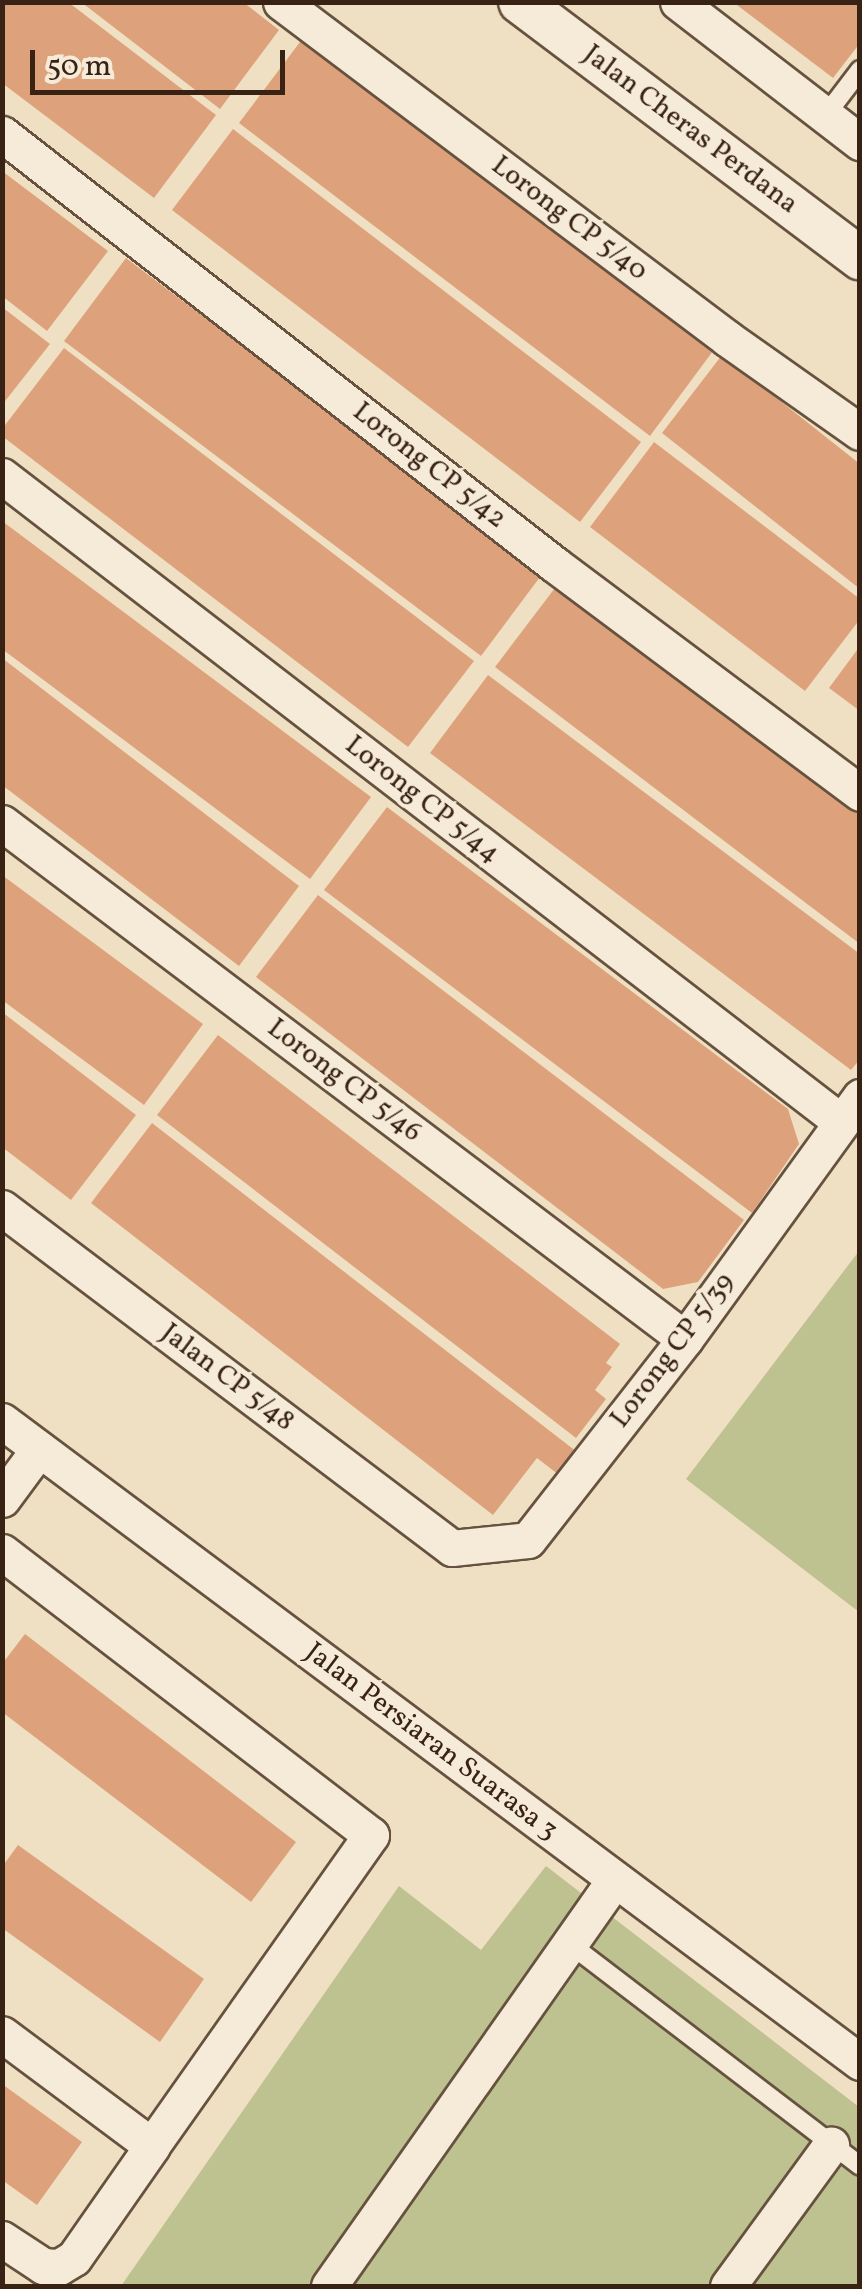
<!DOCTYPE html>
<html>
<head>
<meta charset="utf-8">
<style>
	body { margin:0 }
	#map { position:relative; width:862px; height:2289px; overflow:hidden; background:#f0e0c3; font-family:Vollkorn,serif }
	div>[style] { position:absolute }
	.green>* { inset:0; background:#bec190 }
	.building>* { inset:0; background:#dda27b }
	.roads { filter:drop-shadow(2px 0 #66523f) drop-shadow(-2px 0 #66523f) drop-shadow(0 2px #66523f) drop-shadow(0 -2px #66523f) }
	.service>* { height:18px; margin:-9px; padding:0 9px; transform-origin:9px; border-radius:9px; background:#f5ebd8 }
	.minor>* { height:35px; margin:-17.5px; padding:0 17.5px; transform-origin:17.5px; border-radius:17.5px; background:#f5ebd8 }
	.tertiary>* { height:42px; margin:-21px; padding:0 21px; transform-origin:21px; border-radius:21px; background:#f5ebd8 }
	span { translate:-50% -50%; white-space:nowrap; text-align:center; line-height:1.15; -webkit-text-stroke:8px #f5ebd8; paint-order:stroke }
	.street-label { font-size:28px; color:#382213 }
	.frame { position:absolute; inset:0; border:5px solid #382213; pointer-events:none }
	.scale { position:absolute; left:30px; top:50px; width:255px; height:45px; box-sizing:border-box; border:5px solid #382213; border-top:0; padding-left:12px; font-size:30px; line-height:35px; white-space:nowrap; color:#382213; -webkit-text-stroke:8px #f5ebd8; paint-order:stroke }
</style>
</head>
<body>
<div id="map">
	<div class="green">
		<div style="clip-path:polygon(859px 1251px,859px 1612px,686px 1479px)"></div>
		<div style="clip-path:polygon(546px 1866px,859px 2107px,859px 2286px,121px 2286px,399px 1886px,481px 1950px)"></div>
	</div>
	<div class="building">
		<div style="clip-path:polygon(2px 2px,68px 2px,216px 115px,154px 198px,2px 83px)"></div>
		<div style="clip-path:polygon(81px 2px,243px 2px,279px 30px,220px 109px)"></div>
		<div style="clip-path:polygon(733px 2px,860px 2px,860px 43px,833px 78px)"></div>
		<div style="clip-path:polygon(303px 38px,713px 351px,650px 436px,239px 123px)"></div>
		<div style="clip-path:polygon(233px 129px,641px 442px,580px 522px,172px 210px)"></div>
		<div style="clip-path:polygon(2px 171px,108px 251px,47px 331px,2px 296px)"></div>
		<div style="clip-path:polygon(126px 258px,543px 573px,481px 656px,64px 341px)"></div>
		<div style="clip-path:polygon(2px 307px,50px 344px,2px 405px)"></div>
		<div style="clip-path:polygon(64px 348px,474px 661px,408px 747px,2px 436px,2px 429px)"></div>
		<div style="clip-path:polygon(722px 355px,860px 464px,860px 589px,662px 433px)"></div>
		<div style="clip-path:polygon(654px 442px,860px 599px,860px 619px,805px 691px,590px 527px)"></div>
		<div style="clip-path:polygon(2px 521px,371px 797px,310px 879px,2px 649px)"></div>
		<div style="clip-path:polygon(558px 584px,860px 813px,860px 944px,495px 667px)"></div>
		<div style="clip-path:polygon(860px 646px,860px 711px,829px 688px)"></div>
		<div style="clip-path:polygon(2px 658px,299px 886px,239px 966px,2px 785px)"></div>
		<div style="clip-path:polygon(488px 675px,860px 954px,860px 1059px,851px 1070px,430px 753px)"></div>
		<div style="clip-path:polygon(387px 807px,788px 1109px,799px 1144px,752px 1213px,324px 890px)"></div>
		<div style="clip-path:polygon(2px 875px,203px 1024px,144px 1105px,2px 1000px)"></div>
		<div style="clip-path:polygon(318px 895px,744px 1220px,698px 1282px,663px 1289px,256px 977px)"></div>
		<div style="clip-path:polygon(2px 1012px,136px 1115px,71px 1200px,2px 1147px)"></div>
		<div style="clip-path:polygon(218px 1035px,620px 1344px,606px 1363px,612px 1367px,595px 1390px,606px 1399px,576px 1438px,157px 1115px)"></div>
		<div style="clip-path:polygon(152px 1123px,577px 1452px,559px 1475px,537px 1458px,493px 1515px,91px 1203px)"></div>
		<div style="clip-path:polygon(25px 1634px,296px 1842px,251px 1902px,2px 1712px,2px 1664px)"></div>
		<div style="clip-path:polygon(18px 1845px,204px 1979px,160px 2042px,2px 1928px,2px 1867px)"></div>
		<div style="clip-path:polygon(2px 2084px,82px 2142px,37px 2205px,2px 2180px)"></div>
	</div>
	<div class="roads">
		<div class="service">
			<div style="left:825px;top:116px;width:58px;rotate:-52.7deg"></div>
			<div style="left:570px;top:1944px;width:365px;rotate:37.4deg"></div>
		</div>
		<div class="minor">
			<div style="left:281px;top:2px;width:560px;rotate:37.01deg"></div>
			<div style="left:728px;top:339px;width:161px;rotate:35.2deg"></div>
			<div style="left:678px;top:2px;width:230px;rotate:37.6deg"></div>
			<div style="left:2px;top:134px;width:700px;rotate:37.92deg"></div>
			<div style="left:554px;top:564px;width:382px;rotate:36.8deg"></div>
			<div style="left:2px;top:476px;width:1059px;rotate:37.59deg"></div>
			<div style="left:2px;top:823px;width:856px;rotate:37.07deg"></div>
			<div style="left:2px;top:1208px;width:564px;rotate:37.07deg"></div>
			<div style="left:452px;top:1548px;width:76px;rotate:-6deg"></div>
			<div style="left:528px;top:1540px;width:255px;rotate:-52deg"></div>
			<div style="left:685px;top:1339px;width:299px;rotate:-54.1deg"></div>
			<div style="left:2px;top:1421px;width:1071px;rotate:36.76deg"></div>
			<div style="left:2px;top:1499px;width:62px;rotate:-53.5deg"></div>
			<div style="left:2px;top:1552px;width:465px;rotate:37.5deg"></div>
			<div style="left:371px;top:1835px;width:380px;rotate:125.2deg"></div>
			<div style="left:152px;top:2146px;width:187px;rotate:-143.3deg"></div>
			<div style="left:2px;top:2239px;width:49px;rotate:33.4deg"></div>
			<div style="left:43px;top:2266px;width:16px;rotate:4deg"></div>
			<div style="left:59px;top:2267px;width:17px;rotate:-31deg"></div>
			<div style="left:74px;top:2258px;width:136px;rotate:-55.1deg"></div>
			<div style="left:329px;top:2286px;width:497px;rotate:-54.9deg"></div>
			<div style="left:728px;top:2286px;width:175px;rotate:-53.9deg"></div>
		</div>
		<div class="tertiary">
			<div style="left:520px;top:2px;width:426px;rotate:37deg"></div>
		</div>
	</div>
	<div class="street-label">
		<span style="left:690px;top:130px;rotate:37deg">Jalan Cheras Perdana</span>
		<span style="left:569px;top:219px;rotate:37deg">Lorong CP 5/40</span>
		<span style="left:429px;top:466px;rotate:38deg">Lorong CP 5/42</span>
		<span style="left:422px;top:800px;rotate:38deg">Lorong CP 5/44</span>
		<span style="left:344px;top:1081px;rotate:37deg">Lorong CP 5/46</span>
		<span style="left:673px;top:1351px;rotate:-53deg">Lorong CP 5/39</span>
		<span style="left:227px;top:1378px;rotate:37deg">Jalan CP 5/48</span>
		<span style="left:431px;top:1742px;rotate:37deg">Jalan Persiaran Suarasa 3</span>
	</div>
	<div class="frame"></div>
	<div class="scale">50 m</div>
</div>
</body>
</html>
